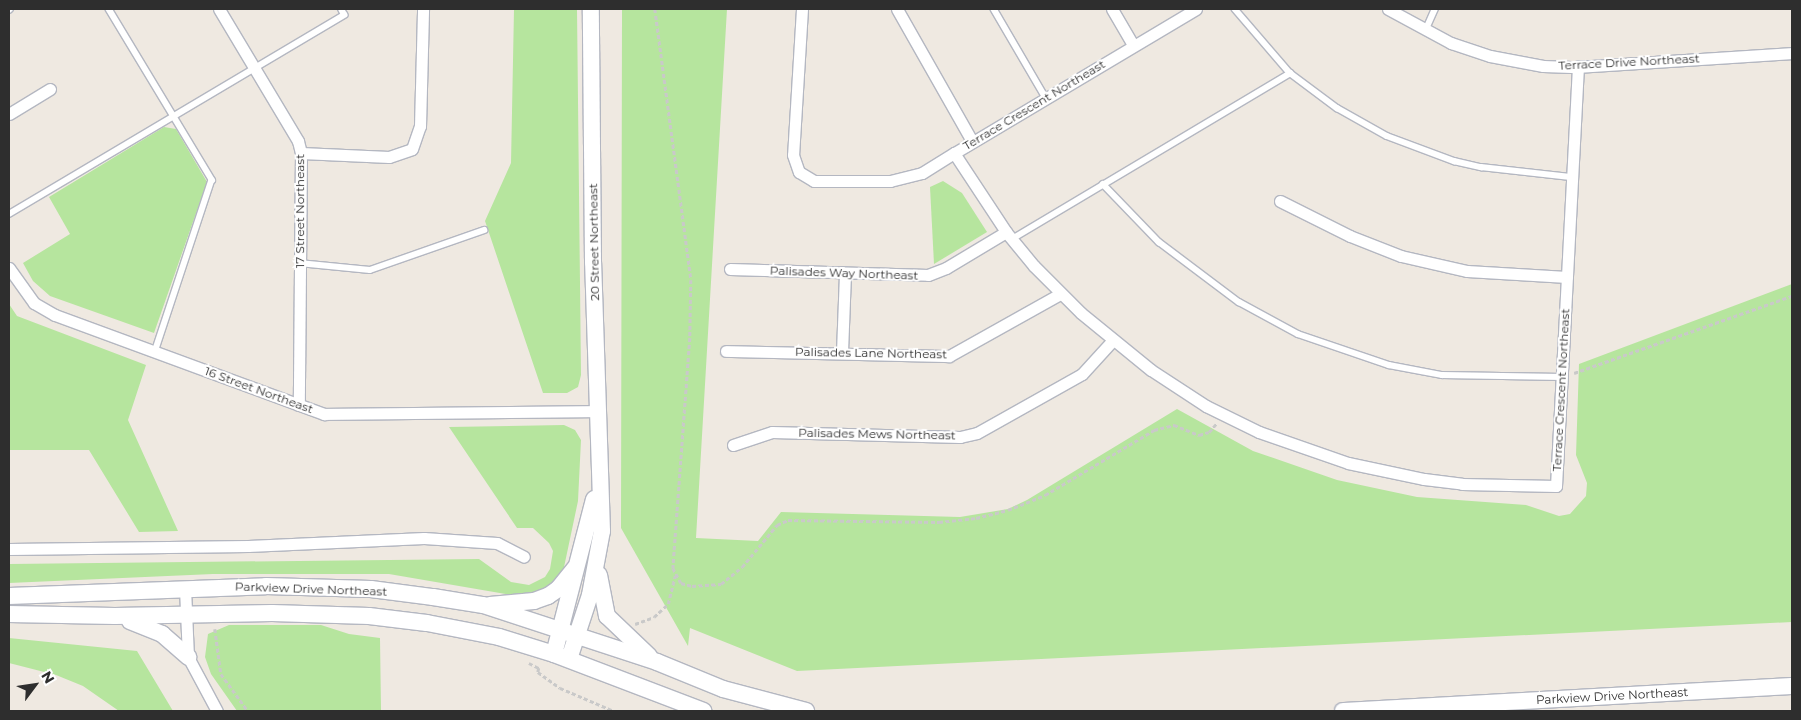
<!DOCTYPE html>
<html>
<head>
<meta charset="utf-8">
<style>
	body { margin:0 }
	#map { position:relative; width:1801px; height:720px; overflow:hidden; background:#efe9e1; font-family:Montserrat,sans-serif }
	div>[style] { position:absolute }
	.green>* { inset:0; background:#b6e59e }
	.path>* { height:2.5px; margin-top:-1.25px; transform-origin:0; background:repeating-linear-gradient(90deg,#c9c9c9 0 4px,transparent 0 6.5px) }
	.roads { filter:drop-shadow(1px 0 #b4b7c1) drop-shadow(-1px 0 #b4b7c1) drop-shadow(0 1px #b4b7c1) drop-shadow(0 -1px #b4b7c1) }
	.lane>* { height:5.5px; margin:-2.75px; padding:0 2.75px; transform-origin:2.75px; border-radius:2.75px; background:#fff }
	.street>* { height:11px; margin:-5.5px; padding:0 5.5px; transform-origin:5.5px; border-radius:5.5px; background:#fff }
	.secondary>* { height:16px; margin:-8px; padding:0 8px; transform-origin:8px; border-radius:8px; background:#fff }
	span { translate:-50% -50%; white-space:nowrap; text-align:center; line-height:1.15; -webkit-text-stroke:4px #fff; paint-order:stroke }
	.street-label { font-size:12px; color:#2e2e2e }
	.frame { position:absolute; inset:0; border:10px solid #2e2e2e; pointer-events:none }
	.north { position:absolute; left:10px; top:660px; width:50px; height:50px; -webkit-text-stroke:4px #fff; paint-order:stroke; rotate:59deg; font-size:14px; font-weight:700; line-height:20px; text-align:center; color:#2e2e2e }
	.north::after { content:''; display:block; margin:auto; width:18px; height:22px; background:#2e2e2e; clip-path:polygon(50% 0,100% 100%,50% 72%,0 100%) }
</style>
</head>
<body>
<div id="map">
	<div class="green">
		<div style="clip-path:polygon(514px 9px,577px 9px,581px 375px,578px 387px,567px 393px,543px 393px,485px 221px,511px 163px)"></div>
		<div style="clip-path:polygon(622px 9px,727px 9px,696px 538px,758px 541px,781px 512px,960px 517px,1008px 509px,1027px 500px,1177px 409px,1253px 451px,1337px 480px,1417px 497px,1526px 505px,1559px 516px,1570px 514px,1586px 496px,1587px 483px,1576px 455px,1579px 364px,1792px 284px,1792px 622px,797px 671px,690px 628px,688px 646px,621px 528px)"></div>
		<div style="clip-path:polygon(164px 127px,176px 129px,207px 182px,154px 333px,50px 296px,33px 281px,23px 263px,70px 234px,49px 197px)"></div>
		<div style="clip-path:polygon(943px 181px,962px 193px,987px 232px,934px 264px,930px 187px)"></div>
		<div style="clip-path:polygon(9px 304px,17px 316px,146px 365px,128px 420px,178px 531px,139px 532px,89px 450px,9px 450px)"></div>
		<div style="clip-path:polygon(564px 425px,575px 430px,581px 440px,578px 501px,563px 572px,554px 585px,542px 592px,511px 595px,389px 574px,213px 574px,9px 583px,9px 564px,479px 559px,511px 582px,529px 585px,545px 577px,550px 569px,553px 551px,549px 543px,533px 528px,517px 528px,449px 427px)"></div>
		<div style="clip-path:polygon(229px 625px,321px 625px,349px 634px,380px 638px,381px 711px,237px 711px,211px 674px,205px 657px,208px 634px)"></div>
		<div style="clip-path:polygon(9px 638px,137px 651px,173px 711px,119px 711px,83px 686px,56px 675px,9px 663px)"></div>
	</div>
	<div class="path">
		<div style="left:655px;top:9px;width:273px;rotate:82.4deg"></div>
		<div style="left:691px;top:280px;width:58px;rotate:91deg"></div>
		<div style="left:690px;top:338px;width:231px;rotate:94.2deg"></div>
		<div style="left:673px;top:568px;width:17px;rotate:62deg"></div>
		<div style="left:681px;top:583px;width:11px;rotate:15deg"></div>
		<div style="left:692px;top:586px;width:29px;rotate:-4deg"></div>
		<div style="left:721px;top:584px;width:27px;rotate:-39deg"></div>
		<div style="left:742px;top:567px;width:55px;rotate:-50.2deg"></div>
		<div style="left:777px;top:525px;width:12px;rotate:-24deg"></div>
		<div style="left:788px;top:520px;width:151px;rotate:0.8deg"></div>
		<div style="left:939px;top:522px;width:37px;rotate:-6deg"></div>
		<div style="left:976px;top:518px;width:33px;rotate:-14deg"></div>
		<div style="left:1008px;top:510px;width:40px;rotate:-22deg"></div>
		<div style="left:1045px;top:495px;width:127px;rotate:-30.8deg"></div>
		<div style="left:1154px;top:430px;width:21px;rotate:-14deg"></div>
		<div style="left:1174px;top:425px;width:27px;rotate:22deg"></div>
		<div style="left:1199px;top:435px;width:10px;rotate:-17deg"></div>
		<div style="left:1209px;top:432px;width:11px;rotate:-49deg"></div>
		<div style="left:1574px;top:373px;width:231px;rotate:-19.5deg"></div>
		<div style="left:635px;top:624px;width:20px;rotate:-20deg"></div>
		<div style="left:654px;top:617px;width:19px;rotate:-43deg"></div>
		<div style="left:668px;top:604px;width:29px;rotate:-76deg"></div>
		<div style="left:215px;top:629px;width:45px;rotate:82.4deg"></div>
		<div style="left:221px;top:674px;width:46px;rotate:53.9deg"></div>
		<div style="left:529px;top:663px;width:11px;rotate:27deg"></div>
		<div style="left:539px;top:668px;width:4px;rotate:104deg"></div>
		<div style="left:538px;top:672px;width:27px;rotate:36deg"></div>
		<div style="left:560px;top:688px;width:59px;rotate:23.1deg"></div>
	</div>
	<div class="roads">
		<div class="lane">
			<div style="left:109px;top:9px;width:200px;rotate:58.9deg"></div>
			<div style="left:212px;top:180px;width:181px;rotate:108.3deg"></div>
			<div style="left:994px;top:9px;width:103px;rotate:59.7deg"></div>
			<div style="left:1235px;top:9px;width:84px;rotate:49.3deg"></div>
			<div style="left:1290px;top:73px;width:59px;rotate:36.7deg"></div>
			<div style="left:1337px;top:108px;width:57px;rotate:29.2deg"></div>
			<div style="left:1387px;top:136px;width:72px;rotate:20.5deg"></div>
			<div style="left:1454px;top:161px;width:28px;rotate:13deg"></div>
			<div style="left:1481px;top:167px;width:92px;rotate:6.3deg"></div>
			<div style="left:9px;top:10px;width:1px;rotate:-45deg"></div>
			<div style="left:1426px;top:29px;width:22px;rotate:-66deg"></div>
			<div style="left:1103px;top:184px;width:81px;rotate:46deg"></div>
			<div style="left:1159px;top:242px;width:100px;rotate:36.9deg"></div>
			<div style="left:1239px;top:302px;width:67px;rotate:28.5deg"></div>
			<div style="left:1298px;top:334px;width:96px;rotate:18.8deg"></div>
			<div style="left:1389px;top:365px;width:54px;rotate:10.7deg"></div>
			<div style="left:1442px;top:375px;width:120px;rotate:1deg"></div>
			<div style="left:9px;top:214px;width:390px;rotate:-30.7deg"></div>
			<div style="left:344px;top:15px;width:7px;rotate:-117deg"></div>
			<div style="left:1012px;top:239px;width:324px;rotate:-30.8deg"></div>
			<div style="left:299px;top:263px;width:71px;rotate:5.6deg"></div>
			<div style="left:370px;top:270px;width:121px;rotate:-19.3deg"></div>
		</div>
		<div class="street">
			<div style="left:219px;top:9px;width:154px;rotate:59.1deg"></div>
			<div style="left:298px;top:141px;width:12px;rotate:76deg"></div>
			<div style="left:301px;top:153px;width:252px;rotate:90.5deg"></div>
			<div style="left:802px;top:9px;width:146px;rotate:93.5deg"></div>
			<div style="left:793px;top:155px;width:18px;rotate:71deg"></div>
			<div style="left:799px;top:172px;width:17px;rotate:31deg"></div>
			<div style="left:814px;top:181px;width:76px"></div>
			<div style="left:890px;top:181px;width:33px;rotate:-14deg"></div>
			<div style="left:922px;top:173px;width:38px;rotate:-32deg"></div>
			<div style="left:897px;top:9px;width:152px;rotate:60.4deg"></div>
			<div style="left:1112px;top:9px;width:42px;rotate:59.7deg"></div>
			<div style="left:1196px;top:9px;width:282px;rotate:149.2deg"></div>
			<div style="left:954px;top:153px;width:95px;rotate:56.6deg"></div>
			<div style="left:1006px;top:232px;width:44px;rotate:50.5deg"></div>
			<div style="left:1034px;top:266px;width:66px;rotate:45deg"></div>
			<div style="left:1081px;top:313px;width:90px;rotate:39.2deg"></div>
			<div style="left:1151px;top:370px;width:66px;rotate:33.2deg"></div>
			<div style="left:1206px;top:406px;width:59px;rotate:26.1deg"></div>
			<div style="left:1259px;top:432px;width:94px;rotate:19.2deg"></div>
			<div style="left:1348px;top:463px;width:78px;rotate:11.9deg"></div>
			<div style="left:1424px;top:479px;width:38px;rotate:7deg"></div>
			<div style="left:1462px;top:484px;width:94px;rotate:1.2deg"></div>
			<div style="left:1556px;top:486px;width:420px;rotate:-87deg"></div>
			<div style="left:1388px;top:9px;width:72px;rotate:28.4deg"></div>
			<div style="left:1451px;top:43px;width:41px;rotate:18.4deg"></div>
			<div style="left:1490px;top:56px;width:54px;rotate:10.7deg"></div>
			<div style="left:1543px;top:66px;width:35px;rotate:2deg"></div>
			<div style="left:1578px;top:67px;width:214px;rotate:-3.7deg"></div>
			<div style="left:9px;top:114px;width:48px;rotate:-31.4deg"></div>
			<div style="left:301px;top:153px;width:88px;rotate:2.6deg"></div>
			<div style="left:389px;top:157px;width:24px;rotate:-19deg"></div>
			<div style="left:412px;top:149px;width:24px;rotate:-71deg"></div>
			<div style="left:420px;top:126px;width:117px;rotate:-88.5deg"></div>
			<div style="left:1280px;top:201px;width:78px;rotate:26.6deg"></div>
			<div style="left:1350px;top:236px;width:55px;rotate:21.4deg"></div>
			<div style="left:1401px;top:256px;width:68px;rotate:12.8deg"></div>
			<div style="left:1467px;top:271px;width:100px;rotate:3.4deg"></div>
			<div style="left:9px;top:268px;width:43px;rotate:54.5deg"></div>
			<div style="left:34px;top:303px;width:24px;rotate:30deg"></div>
			<div style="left:55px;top:315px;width:287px;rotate:20.2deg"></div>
			<div style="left:324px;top:414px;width:276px;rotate:-0.6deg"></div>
			<div style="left:730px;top:269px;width:198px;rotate:1.7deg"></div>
			<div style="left:928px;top:275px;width:19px;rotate:-21deg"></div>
			<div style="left:946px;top:268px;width:70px;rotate:-31deg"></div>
			<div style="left:726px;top:351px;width:223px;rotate:1.3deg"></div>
			<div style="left:949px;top:356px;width:127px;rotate:-29.2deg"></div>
			<div style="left:842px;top:352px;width:79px;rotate:-87.8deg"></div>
			<div style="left:733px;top:445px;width:41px;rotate:-18.4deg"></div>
			<div style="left:772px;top:432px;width:188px;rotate:1.5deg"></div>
			<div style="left:960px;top:437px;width:17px;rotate:-13deg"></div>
			<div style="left:977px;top:433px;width:120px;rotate:-29.3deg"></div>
			<div style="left:1082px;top:374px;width:46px;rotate:-47.6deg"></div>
			<div style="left:9px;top:549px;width:239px;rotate:-0.7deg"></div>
			<div style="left:248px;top:546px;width:176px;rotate:-2.6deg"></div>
			<div style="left:424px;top:538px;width:73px;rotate:3.9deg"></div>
			<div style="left:497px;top:543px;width:30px;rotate:27deg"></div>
			<div style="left:185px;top:588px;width:69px;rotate:87.5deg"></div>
			<div style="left:188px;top:657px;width:61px;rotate:61.8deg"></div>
		</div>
		<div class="secondary">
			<div style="left:599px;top:575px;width:42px;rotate:79deg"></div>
			<div style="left:607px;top:616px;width:58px;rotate:43.6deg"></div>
			<div style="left:9px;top:596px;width:257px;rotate:-2.2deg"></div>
			<div style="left:266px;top:586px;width:105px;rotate:1.6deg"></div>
			<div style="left:371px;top:589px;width:63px;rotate:7.4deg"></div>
			<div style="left:433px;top:597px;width:51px;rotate:9.1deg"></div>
			<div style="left:483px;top:605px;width:183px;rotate:18.1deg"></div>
			<div style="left:657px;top:662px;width:71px;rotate:22.2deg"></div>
			<div style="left:723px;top:689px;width:86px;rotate:14.8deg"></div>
			<div style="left:490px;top:605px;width:44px;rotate:-5.2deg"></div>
			<div style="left:534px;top:601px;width:15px;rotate:-20deg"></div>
			<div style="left:548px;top:596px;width:12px;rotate:-35deg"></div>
			<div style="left:558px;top:589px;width:27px;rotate:-51deg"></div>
			<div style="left:9px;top:614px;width:106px;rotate:1.1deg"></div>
			<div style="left:115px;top:616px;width:157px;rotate:-1.1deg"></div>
			<div style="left:272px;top:613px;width:97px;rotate:1.8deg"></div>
			<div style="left:369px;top:616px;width:58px;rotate:6.9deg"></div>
			<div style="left:427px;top:623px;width:73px;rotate:11deg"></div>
			<div style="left:499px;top:637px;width:58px;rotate:17.2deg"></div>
			<div style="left:554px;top:654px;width:160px;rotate:20.9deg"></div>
			<div style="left:130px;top:621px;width:35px;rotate:22deg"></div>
			<div style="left:162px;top:634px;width:35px;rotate:41deg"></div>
			<div style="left:554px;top:654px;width:160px;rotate:-75.5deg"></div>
			<div style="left:569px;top:659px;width:67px;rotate:-71.8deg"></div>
			<div style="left:590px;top:595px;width:65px;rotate:-79.4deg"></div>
			<div style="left:602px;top:531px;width:269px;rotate:-91.9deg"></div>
			<div style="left:593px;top:262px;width:253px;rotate:-90.5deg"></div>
			<div style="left:1343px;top:711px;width:450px;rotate:-3.2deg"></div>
		</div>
	</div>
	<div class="street-label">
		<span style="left:1629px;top:62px;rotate:-3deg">Terrace Drive Northeast</span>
		<span style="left:1034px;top:105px;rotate:-31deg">Terrace Crescent Northeast</span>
		<span style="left:300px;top:211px;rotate:-90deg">17 Street Northeast</span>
		<span style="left:594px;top:242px;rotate:-91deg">20 Street Northeast</span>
		<span style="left:844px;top:273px;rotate:2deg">Palisades Way Northeast</span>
		<span style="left:871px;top:353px;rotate:1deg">Palisades Lane Northeast</span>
		<span style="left:259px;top:390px;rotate:20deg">16 Street Northeast</span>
		<span style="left:1561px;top:390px;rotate:-87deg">Terrace Crescent Northeast</span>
		<span style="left:877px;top:434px;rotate:1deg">Palisades Mews Northeast</span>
		<span style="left:311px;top:589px;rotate:2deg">Parkview Drive Northeast</span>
		<span style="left:1612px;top:696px;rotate:-3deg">Parkview Drive Northeast</span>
	</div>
	<div class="frame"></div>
	<div class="north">N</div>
</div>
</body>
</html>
